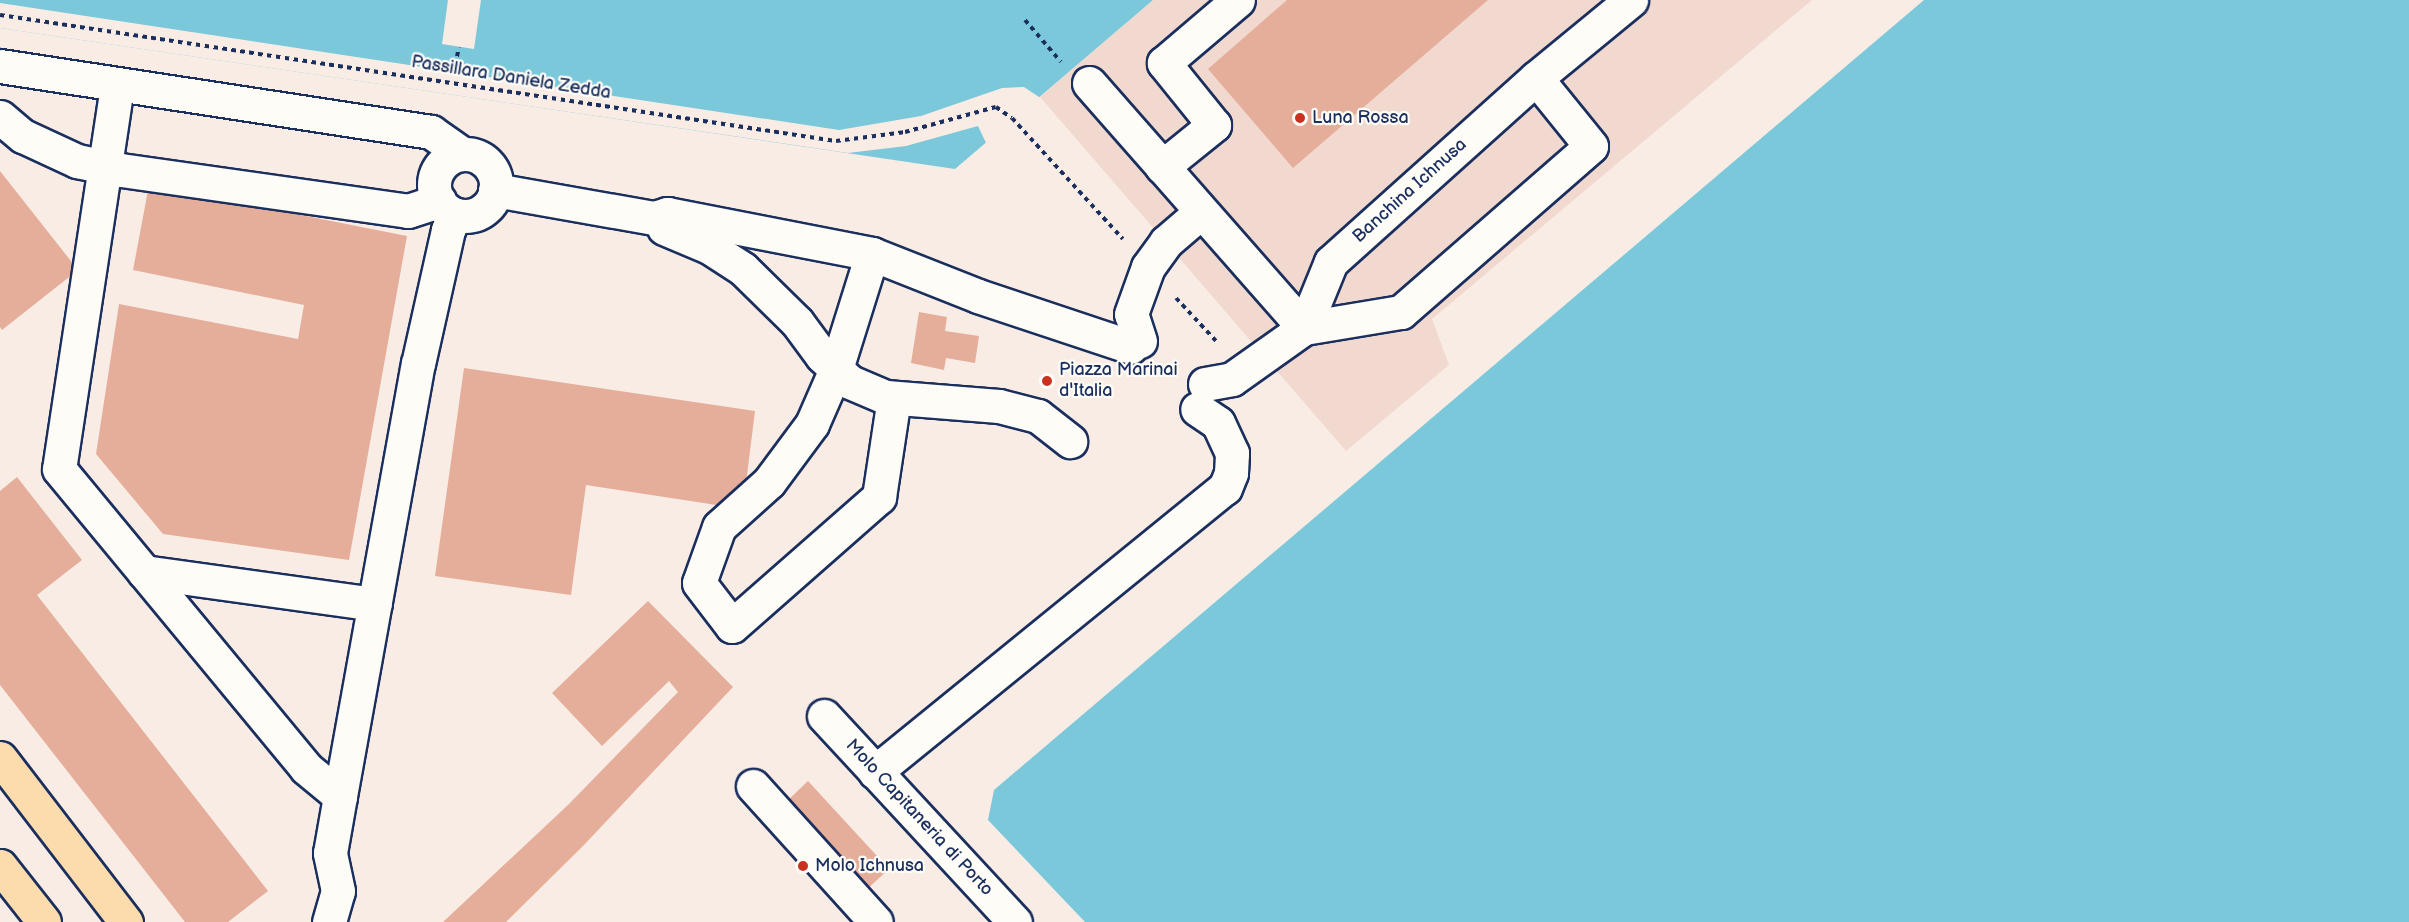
<!DOCTYPE html>
<html>
<head>
<meta charset="utf-8">
<style>
	body { margin:0 }
	#map { position:relative; width:2409px; height:922px; overflow:hidden; background:#f8ece5; font-family:"Balsamiq Sans",sans-serif }
	div>[style] { position:absolute }
	.built>* { inset:0; background:#f2d9cf }
	.water>* { inset:0; background:#7bc8da }
	.pier>* { inset:0; background:#f8ece5 }
	.building>* { inset:0; background:#e5ae9b }
	.path>* { height:4px; margin-top:-2px; transform-origin:0; background:repeating-linear-gradient(90deg,#1b2f5e 0 4.5px,transparent 0 9px) }
	.roads { filter:drop-shadow(2px 0 #1b2f5e) drop-shadow(-2px 0 #1b2f5e) drop-shadow(0 2px #1b2f5e) drop-shadow(0 -2px #1b2f5e) }
	.minor>* { height:33px; margin:-16.5px; padding:0 16.5px; transform-origin:16.5px; border-radius:16.5px; background:#fdfcf7 }
	.minor>.ring { margin:-16.5px; padding:0; box-sizing:content-box; background:none; border:33px solid #fdfcf7; border-radius:50% }
	.major>* { height:33px; margin:-16.5px; padding:0 16.5px; transform-origin:16.5px; border-radius:16.5px; background:#fcdcac }
	.dots>* { width:16px; height:16px; translate:-50% -50%; box-sizing:border-box; border:3px solid #fdfcf7; border-radius:50% }
	span { translate:-50% -50%; white-space:nowrap; text-align:center; line-height:1.15; -webkit-text-stroke:4.5px #fdfcf7; paint-order:stroke }
	.street-label { font-size:18px; color:#1b2f5e }
	.poi-label { font-size:18px; color:#1b2f5e }
	.left { translate:0 -50%; text-align:left }
</style>
</head>
<body>
<div id="map">
	<div class="built">
		<div style="clip-path:polygon(1153px 0,1812px 0,1432px 319px,1449px 365px,1346px 451px,1040px 97px)"></div>
	</div>
	<div class="water">
		<div style="clip-path:polygon(0 0,1153px 0,955px 169px,0 28px)"></div>
		<div style="clip-path:polygon(1924px 0,2409px 0,2409px 922px,1085px 922px,988px 820px,994px 790px)"></div>
	</div>
	<div class="pier">
		<div style="clip-path:polygon(448px 0,481px 0,474px 49px,442px 44px)"></div>
		<div style="clip-path:polygon(0 3px,839px 130px,921px 116px,1002px 88px,1024px 87px,1042px 99px,987px 145px,978px 126px,906px 146px,848px 153px,0 28px)"></div>
	</div>
	<div class="building">
		<div style="clip-path:polygon(1287px 0,1488px 0,1293px 168px,1208px 69px)"></div>
		<div style="clip-path:polygon(0 171px,78px 270px,2px 330px,0 327px)"></div>
		<div style="clip-path:polygon(149px 185px,407px 236px,349px 560px,163px 534px,96px 454px,119px 304px,298px 339px,304px 305px,133px 270px)"></div>
		<div style="clip-path:polygon(919px 312px,947px 317px,945px 331px,979px 336px,975px 363px,946px 358px,944px 370px,911px 363px)"></div>
		<div style="clip-path:polygon(464px 368px,755px 411px,745px 491px,723px 506px,586px 485px,571px 595px,435px 576px)"></div>
		<div style="clip-path:polygon(17px 477px,82px 560px,37px 595px,268px 891px,228px 922px,185px 922px,0 685px,0 491px)"></div>
		<div style="clip-path:polygon(648px 601px,733px 687px,583px 846px,506px 922px,443px 922px,569px 804px,678px 692px,669px 681px,602px 746px,552px 693px)"></div>
		<div style="clip-path:polygon(808px 781px,889px 869px,865px 891px,785px 803px)"></div>
	</div>
	<div class="path">
		<div style="left:0;top:15px;width:845px;rotate:8.57deg"></div>
		<div style="left:836px;top:141px;width:70px;rotate:-7.4deg"></div>
		<div style="left:905px;top:132px;width:94px;rotate:-15.4deg"></div>
		<div style="left:996px;top:107px;width:19px;rotate:35deg"></div>
		<div style="left:1012px;top:118px;width:164px;rotate:47.5deg"></div>
		<div style="left:1025px;top:20px;width:55px;rotate:49.4deg"></div>
		<div style="left:454px;top:74px;width:27px;rotate:-80deg"></div>
		<div style="left:1176px;top:298px;width:62px;rotate:47deg"></div>
	</div>
	<div class="roads">
		<div class="minor">
			<div style="left:0;top:66px;width:436px;rotate:8.7deg"></div>
			<div style="left:431px;top:132px;width:38px;rotate:35deg"></div>
			<div style="left:1089px;top:83px;width:326px;rotate:48.7deg"></div>
			<div style="left:1304px;top:328px;width:98px;rotate:-9.4deg"></div>
			<div style="left:1401px;top:312px;width:252px;rotate:-41.1deg"></div>
			<div style="left:1591px;top:146px;width:87px;rotate:-129deg"></div>
			<div style="left:117px;top:86px;width:387px;rotate:98.6deg"></div>
			<div style="left:59px;top:469px;width:388px;rotate:50.4deg"></div>
			<div style="left:306px;top:768px;width:44px;rotate:39.5deg"></div>
			<div style="left:0;top:117px;width:30px;rotate:40deg"></div>
			<div style="left:23px;top:136px;width:60px;rotate:24.8deg"></div>
			<div style="left:77px;top:161px;width:45px;rotate:11.6deg"></div>
			<div style="left:121px;top:170px;width:290px;rotate:8.1deg"></div>
			<div style="left:408px;top:211px;width:33px;rotate:-18deg"></div>
			<div class="ring" style="left:434px;top:154px;width:29px;height:29px"></div>
			<div style="left:1162px;top:167px;width:67px;rotate:-38.9deg"></div>
			<div style="left:1214px;top:125px;width:80px;rotate:-128.9deg"></div>
			<div style="left:1164px;top:63px;width:97px;rotate:-40.4deg"></div>
			<div style="left:495px;top:190px;width:161px;rotate:10deg"></div>
			<div style="left:654px;top:218px;width:14px;rotate:-17deg"></div>
			<div style="left:667px;top:214px;width:209px;rotate:11deg"></div>
			<div style="left:872px;top:254px;width:114px;rotate:21.6deg"></div>
			<div style="left:978px;top:296px;width:161px;rotate:18.4deg"></div>
			<div style="left:664px;top:228px;width:49px;rotate:22.9deg"></div>
			<div style="left:709px;top:247px;width:40px;rotate:32.9deg"></div>
			<div style="left:743px;top:269px;width:76px;rotate:44.5deg"></div>
			<div style="left:797px;top:322px;width:42px;rotate:53.7deg"></div>
			<div style="left:822px;top:356px;width:38px;rotate:43deg"></div>
			<div style="left:850px;top:382px;width:39px;rotate:23deg"></div>
			<div style="left:886px;top:397px;width:113px;rotate:4.6deg"></div>
			<div style="left:999px;top:406px;width:40px;rotate:14.4deg"></div>
			<div style="left:1038px;top:416px;width:41px;rotate:38deg"></div>
			<div style="left:872px;top:254px;width:121px;rotate:107.4deg"></div>
			<div style="left:836px;top:369px;width:60px;rotate:113.6deg"></div>
			<div style="left:812px;top:424px;width:72px;rotate:126.6deg"></div>
			<div style="left:769px;top:482px;width:67px;rotate:138deg"></div>
			<div style="left:719px;top:527px;width:59px;rotate:109.7deg"></div>
			<div style="left:699px;top:583px;width:54px;rotate:52.5deg"></div>
			<div style="left:732px;top:626px;width:196px;rotate:-41.3deg"></div>
			<div style="left:879px;top:497px;width:100px;rotate:-81.4deg"></div>
			<div style="left:1140px;top:341px;width:28px;rotate:-108deg"></div>
			<div style="left:1131px;top:314px;width:50px;rotate:-70.1deg"></div>
			<div style="left:1148px;top:267px;width:31px;rotate:-54deg"></div>
			<div style="left:1166px;top:242px;width:46px;rotate:-40.6deg"></div>
			<div style="left:1205px;top:384px;width:27px;rotate:-10deg"></div>
			<div style="left:1232px;top:379px;width:88px;rotate:-35.3deg"></div>
			<div style="left:1304px;top:328px;width:71px;rotate:-67.8deg"></div>
			<div style="left:1331px;top:262px;width:275px;rotate:-41.9deg"></div>
			<div style="left:1536px;top:78px;width:123px;rotate:-39.4deg"></div>
			<div style="left:144px;top:572px;width:233px;rotate:7.9deg"></div>
			<div style="left:824px;top:716px;width:281px;rotate:47.2deg"></div>
			<div style="left:875px;top:772px;width:451px;rotate:-39.1deg"></div>
			<div style="left:1225px;top:488px;width:16px;rotate:-68deg"></div>
			<div style="left:1231px;top:473px;width:20px;rotate:-87deg"></div>
			<div style="left:1232px;top:453px;width:33px;rotate:-115deg"></div>
			<div style="left:1218px;top:423px;width:25px;rotate:-146deg"></div>
			<div style="left:753px;top:786px;width:183px;rotate:47.9deg"></div>
			<div style="left:329px;top:922px;width:32px;rotate:-74deg"></div>
			<div style="left:338px;top:891px;width:39px;rotate:-102deg"></div>
			<div style="left:330px;top:853px;width:58px;rotate:-80deg"></div>
			<div style="left:340px;top:796px;width:439px;rotate:-79.8deg"></div>
			<div style="left:418px;top:364px;width:137px;rotate:-77.4deg"></div>
			<div style="left:448px;top:230px;width:17px;rotate:-66deg"></div>
		</div>
		<div class="major">
			<div style="left:0;top:758px;width:207px;rotate:52.5deg"></div>
			<div style="left:0;top:866px;width:71px;rotate:51.8deg"></div>
		</div>
	</div>
	<div class="dots">
		<div style="left:1300px;top:118px;background:#c8321e"></div>
		<div style="left:1047px;top:381px;background:#c8321e"></div>
		<div style="left:803px;top:866px;background:#c8321e"></div>
	</div>
	<div class="street-label">
		<span style="left:511px;top:78px;rotate:9deg">Passillara Daniela Zedda</span>
		<span style="left:1410px;top:191px;rotate:-42deg">Banchina Ichnusa</span>
		<span style="left:919px;top:818px;rotate:47deg">Molo Capitaneria di Porto</span>
	</div>
	<div class="poi-label">
		<span class="left" style="left:1312px;top:118px">Luna Rossa</span>
		<span class="left" style="left:1059px;top:381px">Piazza Marinai<br>d'Italia</span>
		<span class="left" style="left:815px;top:866px">Molo Ichnusa</span>
	</div>
</div>
</body>
</html>
